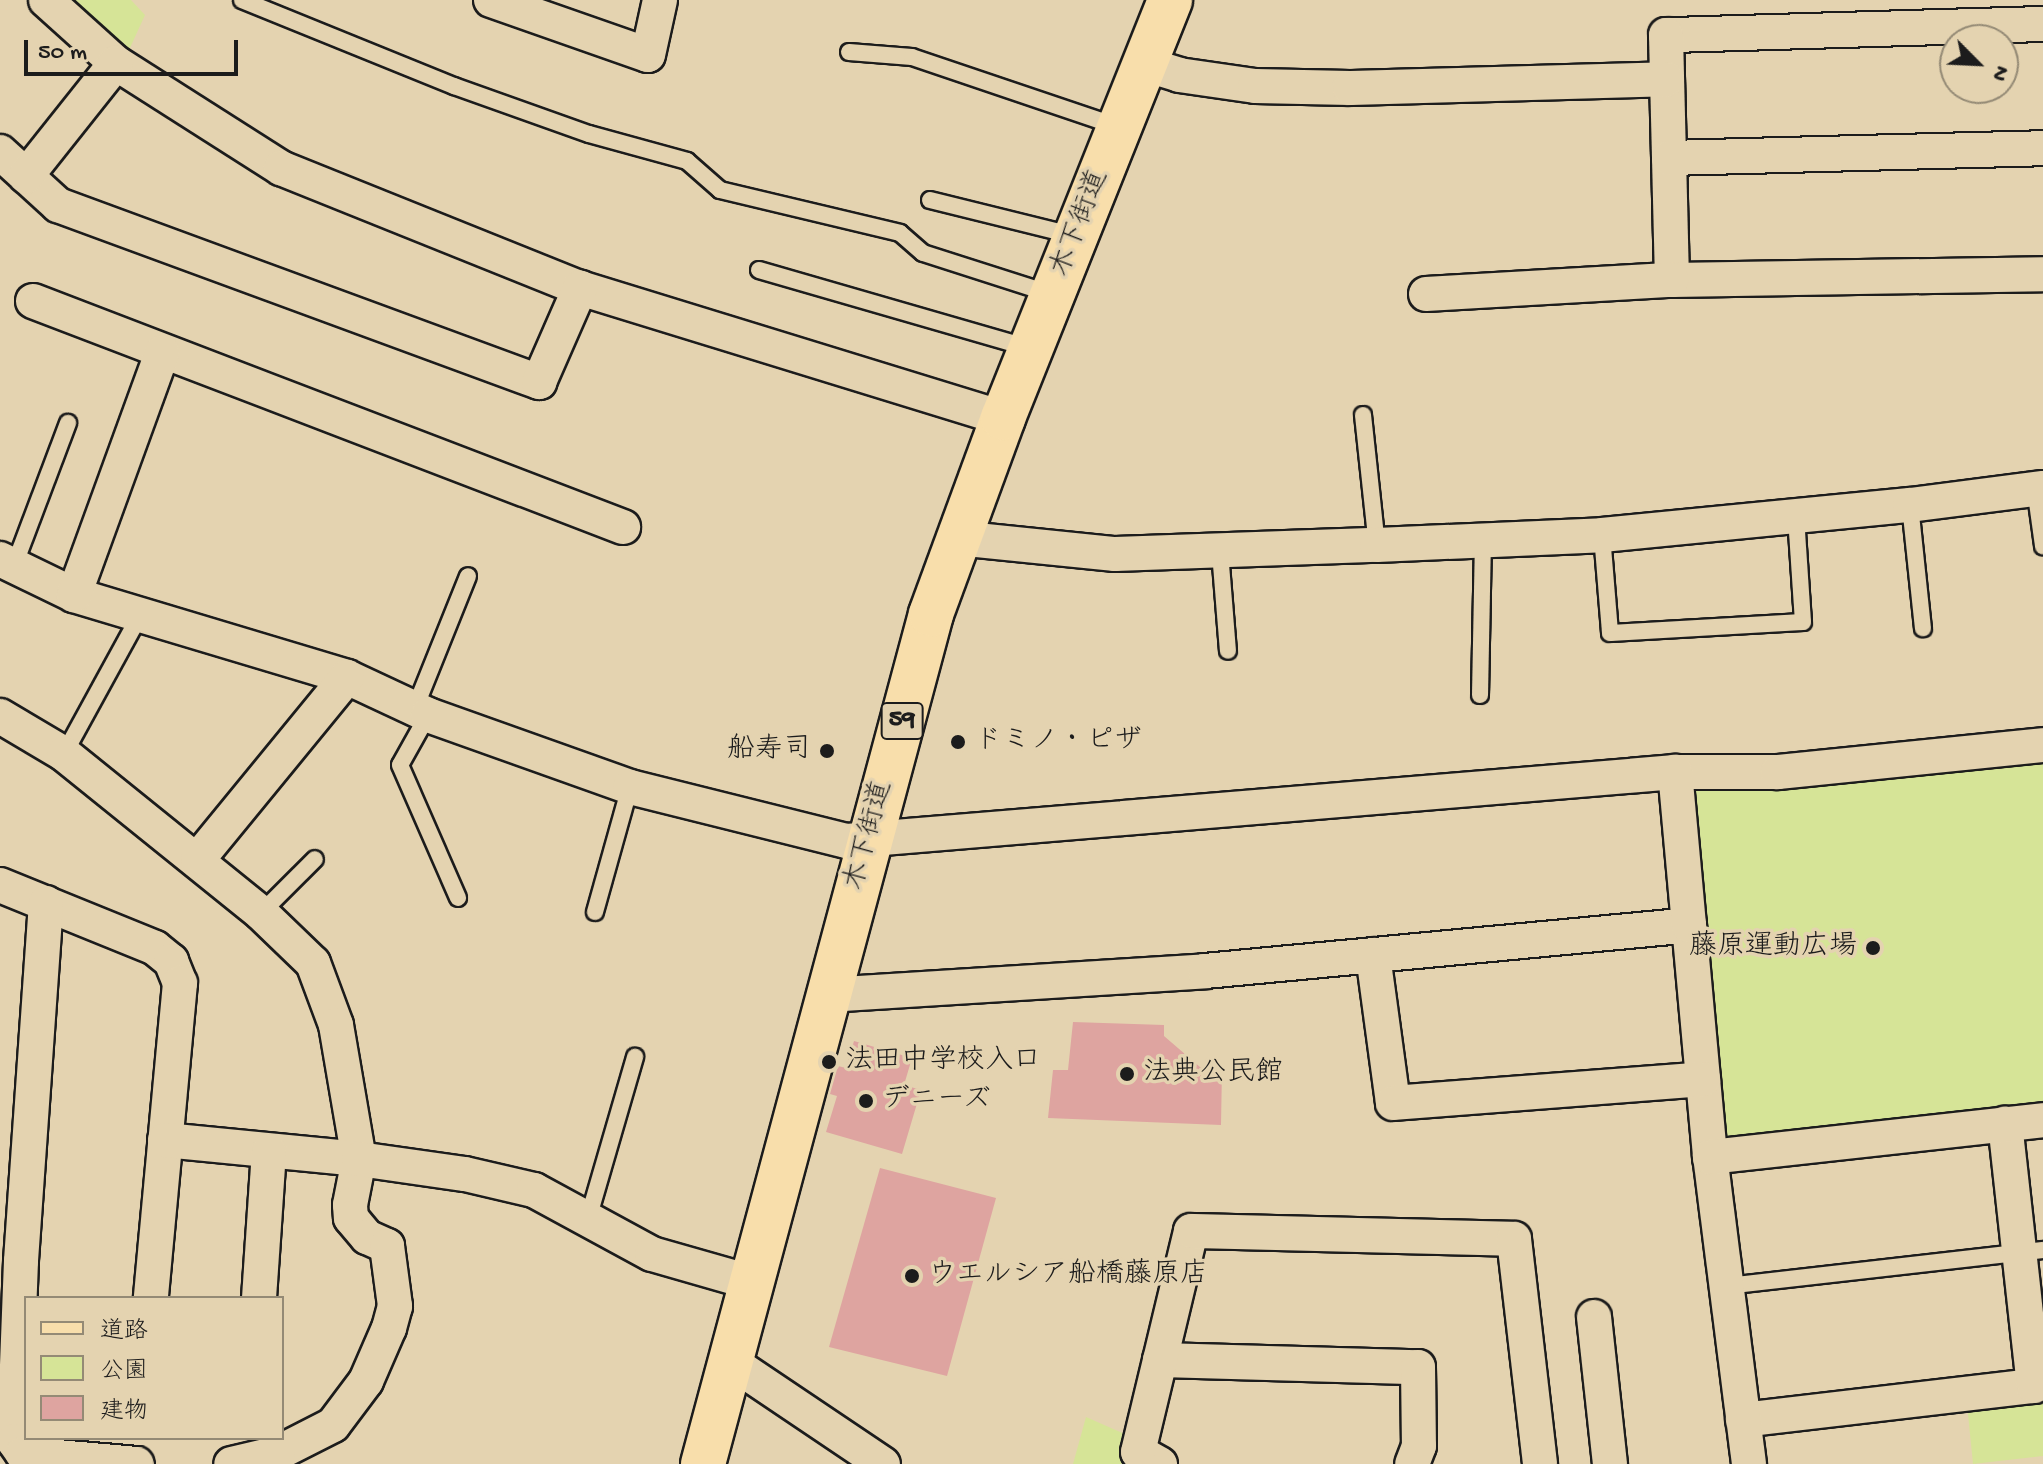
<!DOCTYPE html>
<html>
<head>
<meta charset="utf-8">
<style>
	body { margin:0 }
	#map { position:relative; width:2043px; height:1464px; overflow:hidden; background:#e4d3b0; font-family:"Gochi Hand","Klee One",sans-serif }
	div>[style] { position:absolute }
	.green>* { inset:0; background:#d6e497 }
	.building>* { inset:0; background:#dea4a0 }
	.roads { filter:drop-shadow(2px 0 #1c1c1c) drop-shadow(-2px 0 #1c1c1c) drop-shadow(0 2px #1c1c1c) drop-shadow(0 -2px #1c1c1c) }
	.lane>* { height:16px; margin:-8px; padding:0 8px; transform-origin:8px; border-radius:8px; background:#e4d3b0 }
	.street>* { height:34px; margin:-17px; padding:0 17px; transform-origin:17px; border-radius:17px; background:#e4d3b0 }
	.primary>* { height:44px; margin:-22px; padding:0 22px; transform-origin:22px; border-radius:22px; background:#f8deab }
	.dots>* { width:22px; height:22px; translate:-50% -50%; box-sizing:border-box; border:4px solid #e4d3b0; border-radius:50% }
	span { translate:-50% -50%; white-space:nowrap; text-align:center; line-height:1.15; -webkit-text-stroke:7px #e4d3b0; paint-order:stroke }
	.shield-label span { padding:2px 6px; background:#e4d3b0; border:2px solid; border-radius:6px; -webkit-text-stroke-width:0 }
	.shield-label { font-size:26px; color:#1c1c1c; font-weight:700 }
	.street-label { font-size:28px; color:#1c1c1c }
	.poi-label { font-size:28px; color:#1c1c1c }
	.left { translate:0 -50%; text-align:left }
	.right { translate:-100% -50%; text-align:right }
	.legend { position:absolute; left:24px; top:1296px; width:260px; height:144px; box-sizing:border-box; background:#e4d3b0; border:2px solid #948a75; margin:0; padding:10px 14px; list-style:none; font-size:24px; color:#1c1c1c }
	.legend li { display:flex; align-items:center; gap:16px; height:40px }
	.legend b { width:40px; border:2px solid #948a75 }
	.north { position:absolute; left:1939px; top:24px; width:80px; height:80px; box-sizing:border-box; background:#e4d3b0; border:2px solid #948a75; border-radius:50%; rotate:114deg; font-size:22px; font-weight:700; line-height:32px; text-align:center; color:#1c1c1c }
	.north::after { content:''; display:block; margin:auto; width:28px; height:36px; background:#1c1c1c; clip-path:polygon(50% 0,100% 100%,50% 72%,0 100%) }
	.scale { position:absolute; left:24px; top:40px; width:214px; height:36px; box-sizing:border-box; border:4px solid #1c1c1c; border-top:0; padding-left:10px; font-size:24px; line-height:28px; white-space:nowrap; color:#1c1c1c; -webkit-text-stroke:6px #e4d3b0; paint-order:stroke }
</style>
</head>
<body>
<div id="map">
	<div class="green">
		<div style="clip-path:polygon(59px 0,131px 0,145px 15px,124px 61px)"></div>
		<div style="clip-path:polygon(2043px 758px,2043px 1110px,1721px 1148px,1687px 785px)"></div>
		<div style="clip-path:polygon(2043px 1395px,2043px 1456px,1973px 1464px,1967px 1404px)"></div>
		<div style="clip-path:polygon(1086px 1417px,1136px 1439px,1129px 1464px,1073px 1464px)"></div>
	</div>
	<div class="building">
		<div style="clip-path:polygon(1073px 1022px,1164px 1025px,1164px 1036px,1200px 1067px,1222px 1069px,1221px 1125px,1048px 1118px,1053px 1070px,1068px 1070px)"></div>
		<div style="clip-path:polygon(854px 1041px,912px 1058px,904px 1085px,921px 1090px,902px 1154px,826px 1132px,837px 1096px,830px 1094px,838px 1066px,846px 1068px)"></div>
		<div style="clip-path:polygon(880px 1168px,996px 1198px,947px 1376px,829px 1347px)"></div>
	</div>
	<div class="roads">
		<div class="lane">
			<div style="left:242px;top:0;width:229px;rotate:22.1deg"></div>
			<div style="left:454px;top:86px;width:143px;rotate:19.6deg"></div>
			<div style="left:589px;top:134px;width:102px;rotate:15.4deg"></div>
			<div style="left:687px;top:161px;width:44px;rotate:41.3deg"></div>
			<div style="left:720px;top:190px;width:185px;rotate:13.4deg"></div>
			<div style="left:900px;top:233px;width:30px;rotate:41deg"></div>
			<div style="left:923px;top:253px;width:134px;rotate:17.8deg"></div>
			<div style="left:849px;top:52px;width:63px;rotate:4.5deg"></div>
			<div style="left:912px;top:57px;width:215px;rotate:18.7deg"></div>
			<div style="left:930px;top:200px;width:150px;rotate:13.9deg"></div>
			<div style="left:759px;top:270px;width:282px;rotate:16.1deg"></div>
			<div style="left:1363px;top:415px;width:131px;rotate:83.9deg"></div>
			<div style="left:2035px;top:488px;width:59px;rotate:82.1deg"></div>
			<div style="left:1910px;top:505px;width:124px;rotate:84deg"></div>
			<div style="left:1602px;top:535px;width:98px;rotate:85.3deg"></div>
			<div style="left:1610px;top:633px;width:193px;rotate:-3.3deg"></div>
			<div style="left:1803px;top:622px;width:105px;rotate:-93.8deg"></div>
			<div style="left:1220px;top:552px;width:99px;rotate:85.4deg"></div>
			<div style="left:14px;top:566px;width:153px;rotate:-69.3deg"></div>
			<div style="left:1480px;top:695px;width:155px;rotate:-88.9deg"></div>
			<div style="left:415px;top:708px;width:142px;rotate:-68.1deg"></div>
			<div style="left:428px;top:715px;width:57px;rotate:119.2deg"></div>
			<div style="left:400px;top:765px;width:145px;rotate:66.4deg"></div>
			<div style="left:64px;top:754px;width:158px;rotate:-61.3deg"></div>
			<div style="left:595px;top:912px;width:130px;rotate:-74.4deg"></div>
			<div style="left:261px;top:913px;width:76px;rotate:-45deg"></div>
			<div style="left:588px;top:1219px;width:169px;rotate:-73.8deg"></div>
			<div style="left:1727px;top:1286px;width:318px;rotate:-6.5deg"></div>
		</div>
		<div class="street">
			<div style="left:46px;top:0;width:94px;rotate:42deg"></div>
			<div style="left:116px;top:63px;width:196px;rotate:32.5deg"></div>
			<div style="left:281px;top:168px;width:322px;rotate:21.9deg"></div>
			<div style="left:580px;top:288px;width:443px;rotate:17.1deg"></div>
			<div style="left:491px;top:0;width:166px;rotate:19.3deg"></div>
			<div style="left:648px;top:55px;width:56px;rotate:-77.7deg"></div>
			<div style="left:2043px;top:24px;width:377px;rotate:178.3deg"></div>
			<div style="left:1666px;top:35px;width:245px;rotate:88.6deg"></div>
			<div style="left:1672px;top:280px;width:371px;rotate:-0.9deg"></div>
			<div style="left:1144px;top:64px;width:37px;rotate:17deg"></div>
			<div style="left:1179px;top:75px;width:77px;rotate:8.2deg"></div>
			<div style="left:1255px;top:86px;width:95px;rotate:1.2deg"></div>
			<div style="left:1350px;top:88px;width:317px;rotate:-1.6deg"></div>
			<div style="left:0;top:152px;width:79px;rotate:42.4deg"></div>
			<div style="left:58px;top:205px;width:513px;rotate:20.2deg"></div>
			<div style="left:539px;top:382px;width:103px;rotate:-66.4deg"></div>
			<div style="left:1669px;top:158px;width:374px;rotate:-1.5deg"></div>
			<div style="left:26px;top:176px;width:144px;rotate:-51.5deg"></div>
			<div style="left:1426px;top:294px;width:246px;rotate:-3.3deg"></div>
			<div style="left:33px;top:301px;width:632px;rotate:20.96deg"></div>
			<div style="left:957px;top:538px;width:159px;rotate:5.8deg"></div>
			<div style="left:1115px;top:554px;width:262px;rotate:-2deg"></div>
			<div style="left:1377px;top:545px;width:225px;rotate:-2.5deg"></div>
			<div style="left:1602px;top:535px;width:309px;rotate:-5.6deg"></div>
			<div style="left:1910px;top:505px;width:134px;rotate:-7.3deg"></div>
			<div style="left:0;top:559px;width:82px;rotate:25.9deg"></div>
			<div style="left:74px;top:595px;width:285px;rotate:16.7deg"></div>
			<div style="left:347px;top:677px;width:89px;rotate:25.1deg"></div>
			<div style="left:428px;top:715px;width:214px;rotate:19.6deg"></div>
			<div style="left:630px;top:787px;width:224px;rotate:14deg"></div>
			<div style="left:847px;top:841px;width:831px;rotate:-4.76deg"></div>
			<div style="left:1675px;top:772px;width:103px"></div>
			<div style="left:1778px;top:772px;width:266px;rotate:-5.8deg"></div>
			<div style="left:74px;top:595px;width:258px;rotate:-70deg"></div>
			<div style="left:0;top:716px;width:74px;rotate:30.7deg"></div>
			<div style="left:64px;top:754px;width:253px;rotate:38.9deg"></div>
			<div style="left:261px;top:913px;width:72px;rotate:43.9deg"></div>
			<div style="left:313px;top:963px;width:66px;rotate:69.6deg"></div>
			<div style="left:336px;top:1025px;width:136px;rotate:80.3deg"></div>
			<div style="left:359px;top:1159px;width:47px;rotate:101.1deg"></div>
			<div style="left:350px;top:1205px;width:13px;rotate:86deg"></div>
			<div style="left:351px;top:1218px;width:25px;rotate:50deg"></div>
			<div style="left:367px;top:1237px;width:22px;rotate:24deg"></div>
			<div style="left:387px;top:1246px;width:61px;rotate:82.4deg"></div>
			<div style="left:395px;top:1306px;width:23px;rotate:105deg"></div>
			<div style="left:389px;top:1328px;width:58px;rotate:113.5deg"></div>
			<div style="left:366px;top:1381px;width:55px;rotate:126.9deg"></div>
			<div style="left:333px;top:1425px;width:62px;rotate:153deg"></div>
			<div style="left:278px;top:1453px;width:48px;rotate:166.8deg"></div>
			<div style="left:198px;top:859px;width:235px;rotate:-50.7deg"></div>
			<div style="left:0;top:885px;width:167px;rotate:22.1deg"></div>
			<div style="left:155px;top:948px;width:21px;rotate:39deg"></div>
			<div style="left:171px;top:961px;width:24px;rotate:68deg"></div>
			<div style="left:180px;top:983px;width:316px;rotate:95.3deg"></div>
			<div style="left:46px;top:903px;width:359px;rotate:94deg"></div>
			<div style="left:21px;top:1261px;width:180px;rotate:92.2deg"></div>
			<div style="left:14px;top:1441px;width:16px;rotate:55deg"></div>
			<div style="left:23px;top:1454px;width:114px;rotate:5deg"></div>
			<div style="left:1689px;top:925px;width:233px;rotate:84.8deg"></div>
			<div style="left:1373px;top:955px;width:149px;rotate:82.3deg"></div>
			<div style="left:1393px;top:1103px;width:311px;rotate:-4.4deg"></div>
			<div style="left:828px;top:995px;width:378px;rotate:-3.6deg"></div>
			<div style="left:1205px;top:971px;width:486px;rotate:-5.4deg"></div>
			<div style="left:1689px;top:925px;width:154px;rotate:-95.2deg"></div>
			<div style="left:165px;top:1140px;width:195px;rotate:5.6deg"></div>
			<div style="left:359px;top:1159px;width:107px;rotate:8.1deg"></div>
			<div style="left:465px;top:1174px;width:71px;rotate:13.1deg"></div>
			<div style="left:534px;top:1190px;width:134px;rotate:28.5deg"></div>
			<div style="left:652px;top:1254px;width:105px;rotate:16deg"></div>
			<div style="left:259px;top:1298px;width:147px;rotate:-86.1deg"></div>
			<div style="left:1594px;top:1317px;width:148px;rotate:83.8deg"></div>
			<div style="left:1160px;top:1360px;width:258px;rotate:1.6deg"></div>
			<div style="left:1418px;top:1367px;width:79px;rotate:89.3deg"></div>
			<div style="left:1419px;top:1446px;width:19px;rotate:111deg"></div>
			<div style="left:731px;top:1362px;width:183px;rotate:33.9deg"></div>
			<div style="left:1743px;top:1420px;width:293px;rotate:-6.7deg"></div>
			<div style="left:2034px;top:1386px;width:264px;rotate:-96.3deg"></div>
			<div style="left:1160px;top:1464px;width:25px;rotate:-151deg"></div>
			<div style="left:1138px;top:1452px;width:227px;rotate:-76.5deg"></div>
			<div style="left:1191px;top:1231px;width:323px;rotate:1.4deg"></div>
			<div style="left:1514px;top:1239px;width:226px;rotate:83.4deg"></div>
			<div style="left:1749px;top:1464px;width:309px;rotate:-97.2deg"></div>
			<div style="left:1710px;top:1157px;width:335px;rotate:-6.3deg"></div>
		</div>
		<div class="primary">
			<div style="left:703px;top:1464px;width:880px;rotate:-74.98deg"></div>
			<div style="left:931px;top:614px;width:209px;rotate:-69.8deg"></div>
			<div style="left:1003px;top:418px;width:450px;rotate:-68.2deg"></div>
		</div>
	</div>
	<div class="dots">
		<div style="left:958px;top:742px;background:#1c1c1c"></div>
		<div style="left:827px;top:751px;background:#1c1c1c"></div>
		<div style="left:1873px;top:948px;background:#1c1c1c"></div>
		<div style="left:829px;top:1062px;background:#1c1c1c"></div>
		<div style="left:1127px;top:1074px;background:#1c1c1c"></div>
		<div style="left:866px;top:1101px;background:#1c1c1c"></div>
		<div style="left:912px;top:1276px;background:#1c1c1c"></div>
	</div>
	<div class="shield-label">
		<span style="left:902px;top:721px">59</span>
	</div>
	<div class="street-label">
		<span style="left:1081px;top:224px;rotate:-69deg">木下街道</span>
		<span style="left:870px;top:836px;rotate:-75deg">木下街道</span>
	</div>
	<div class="poi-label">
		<span class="left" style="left:974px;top:742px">ドミノ・ピザ</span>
		<span class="right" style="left:811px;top:751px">船寿司</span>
		<span class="right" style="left:1857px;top:948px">藤原運動広場</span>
		<span class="left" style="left:845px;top:1062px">法田中学校入口</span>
		<span class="left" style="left:1143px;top:1074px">法典公民館</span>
		<span class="left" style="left:882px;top:1101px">デニーズ</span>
		<span class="left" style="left:928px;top:1276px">ウエルシア船橋藤原店</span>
	</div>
	<ul class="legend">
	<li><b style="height:10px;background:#f8deab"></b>道路</li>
	<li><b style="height:22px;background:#d6e497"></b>公園</li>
	<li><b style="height:22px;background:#dea4a0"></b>建物</li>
	</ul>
	<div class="north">N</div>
	<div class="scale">50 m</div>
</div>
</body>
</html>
